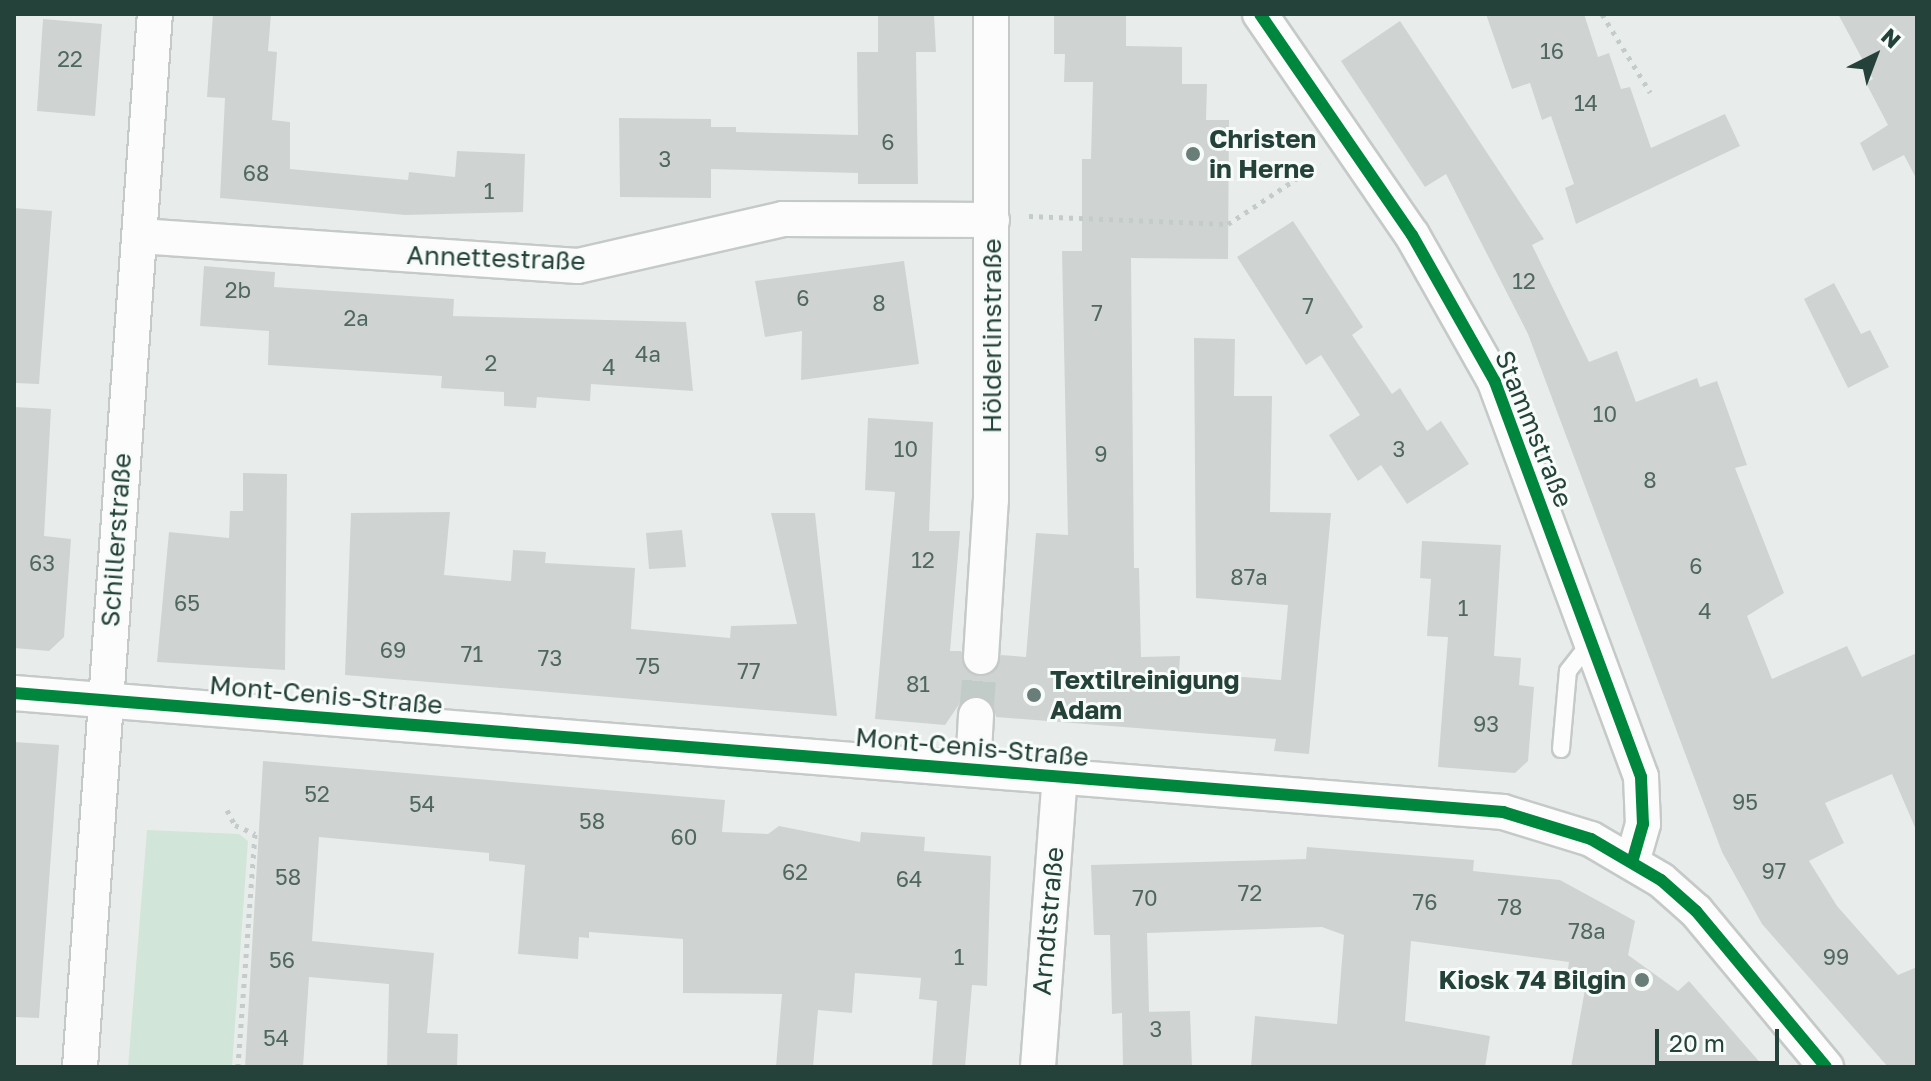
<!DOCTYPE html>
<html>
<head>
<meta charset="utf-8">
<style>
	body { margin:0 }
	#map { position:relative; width:1931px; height:1081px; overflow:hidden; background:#e8edeb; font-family:"Golos Text",sans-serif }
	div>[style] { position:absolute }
	.green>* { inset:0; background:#d1e6d8 }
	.building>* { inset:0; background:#cfd4d2 }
	.minor-tunnel>* { height:34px; margin-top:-17px; transform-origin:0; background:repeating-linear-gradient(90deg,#c1cbc8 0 34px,transparent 0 51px) }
	.path>* { height:5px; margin-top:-2.5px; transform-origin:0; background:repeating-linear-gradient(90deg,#c3ccca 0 4px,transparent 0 10px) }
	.roads { filter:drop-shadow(2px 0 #c5cac8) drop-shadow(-2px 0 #c5cac8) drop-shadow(0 2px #c5cac8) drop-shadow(0 -2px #c5cac8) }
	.service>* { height:16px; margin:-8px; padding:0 8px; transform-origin:8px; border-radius:8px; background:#fcfcfc }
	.minor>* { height:34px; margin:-17px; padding:0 17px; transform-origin:17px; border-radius:17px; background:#fcfcfc }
	.cycleway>* { height:12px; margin:-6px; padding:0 6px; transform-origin:6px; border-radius:6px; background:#00873e }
	.dots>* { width:22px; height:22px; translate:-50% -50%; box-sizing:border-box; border:4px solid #f7fbf9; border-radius:50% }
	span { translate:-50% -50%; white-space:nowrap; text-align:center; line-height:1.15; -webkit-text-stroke:6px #f7fbf9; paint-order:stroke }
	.number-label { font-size:22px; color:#506761 }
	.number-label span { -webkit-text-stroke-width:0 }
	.poi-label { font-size:26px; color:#24423a; font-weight:700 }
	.left { translate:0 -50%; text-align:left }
	.right { translate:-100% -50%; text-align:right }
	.street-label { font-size:26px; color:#24423a }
	.frame { position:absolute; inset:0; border:16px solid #24423a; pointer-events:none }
	.north { position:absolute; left:1835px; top:16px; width:80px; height:80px; -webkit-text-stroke:6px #f7fbf9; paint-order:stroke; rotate:42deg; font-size:22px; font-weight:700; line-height:32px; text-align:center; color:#24423a }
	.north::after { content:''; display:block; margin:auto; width:28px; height:36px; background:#24423a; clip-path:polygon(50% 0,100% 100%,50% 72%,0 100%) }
	.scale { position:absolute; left:1655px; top:1029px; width:124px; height:36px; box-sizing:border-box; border:4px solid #24423a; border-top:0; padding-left:10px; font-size:24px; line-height:28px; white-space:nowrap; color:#24423a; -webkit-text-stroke:6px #f7fbf9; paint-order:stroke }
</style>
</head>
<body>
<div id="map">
	<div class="green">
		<div style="clip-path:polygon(147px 830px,239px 834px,248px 841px,232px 1067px,128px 1067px)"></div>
	</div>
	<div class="building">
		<div style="clip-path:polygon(213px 14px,271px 14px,268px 51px,277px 52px,272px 120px,290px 122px,290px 169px,408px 180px,409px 172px,455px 177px,457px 151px,525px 154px,523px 212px,405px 215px,220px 198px,225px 98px,207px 97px)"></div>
		<div style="clip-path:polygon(878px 14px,934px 14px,936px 52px,916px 52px,918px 184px,858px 184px,858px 173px,711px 169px,711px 198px,620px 197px,619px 118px,711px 119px,711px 127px,736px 127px,736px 132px,858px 135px,857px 52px,878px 52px)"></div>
		<div style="clip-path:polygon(1054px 14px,1126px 14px,1126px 46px,1182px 47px,1182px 84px,1207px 84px,1206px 120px,1229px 120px,1228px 259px,1131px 258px,1134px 568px,1139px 568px,1141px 657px,1180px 656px,1179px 672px,1281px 680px,1288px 605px,1196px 598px,1194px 338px,1235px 339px,1234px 396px,1272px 396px,1270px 512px,1331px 513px,1309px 754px,1274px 751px,1276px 739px,996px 717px,993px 705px,978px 695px,960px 703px,945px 725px,875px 719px,895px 492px,865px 490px,868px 418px,933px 422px,929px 531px,960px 531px,950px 651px,961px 651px,971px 674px,991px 674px,1001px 655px,1026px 657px,1036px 533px,1068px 535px,1062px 251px,1082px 251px,1082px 159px,1091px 159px,1093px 82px,1064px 82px,1065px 54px,1054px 54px)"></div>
		<div style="clip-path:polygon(1486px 14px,1584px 14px,1598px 57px,1609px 53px,1621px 89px,1630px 87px,1651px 148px,1725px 114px,1740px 146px,1576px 224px,1565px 188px,1574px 184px,1551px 116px,1542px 120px,1530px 83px,1512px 89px)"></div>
		<div style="clip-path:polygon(1838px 14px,1917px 14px,1917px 180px,1904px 155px,1873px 171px,1860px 143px,1888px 125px,1866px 83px,1873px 79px)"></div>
		<div style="clip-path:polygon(43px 19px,102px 24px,95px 116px,37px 111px)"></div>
		<div style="clip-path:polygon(1400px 21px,1544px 239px,1532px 245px,1589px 362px,1617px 351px,1636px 402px,1697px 378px,1700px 387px,1717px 381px,1747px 465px,1735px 468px,1784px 593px,1747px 616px,1772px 679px,1847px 646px,1862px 677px,1917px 653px,1917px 832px,1892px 774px,1825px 803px,1844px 843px,1809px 861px,1837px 906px,1898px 975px,1917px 967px,1917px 1067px,1888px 1067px,1762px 924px,1722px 852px,1528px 334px,1446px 174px,1425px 187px,1341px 61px)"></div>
		<div style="clip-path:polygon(14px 208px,52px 211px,39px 384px,14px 383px)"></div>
		<div style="clip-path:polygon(1293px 221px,1363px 327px,1352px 335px,1392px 394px,1400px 388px,1427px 431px,1441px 421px,1469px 464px,1407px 504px,1381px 465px,1358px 481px,1329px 435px,1360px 415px,1321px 355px,1306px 365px,1237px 257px)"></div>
		<div style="clip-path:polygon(904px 261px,919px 364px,801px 380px,802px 331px,765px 337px,755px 281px)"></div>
		<div style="clip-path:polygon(204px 266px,275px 272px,274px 287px,454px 299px,453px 316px,686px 322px,693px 391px,591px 384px,590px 401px,537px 397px,536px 408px,504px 406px,504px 392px,441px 388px,442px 376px,268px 365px,269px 331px,200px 326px)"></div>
		<div style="clip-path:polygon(1834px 283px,1861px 334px,1870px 330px,1889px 367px,1848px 388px,1804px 299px)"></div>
		<div style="clip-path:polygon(14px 407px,51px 409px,44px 536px,71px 539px,64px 637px,49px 651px,14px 648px)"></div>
		<div style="clip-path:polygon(243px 473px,287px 474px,285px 670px,157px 662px,169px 532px,229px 538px,230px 511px,243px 511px)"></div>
		<div style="clip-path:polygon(450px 512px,444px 575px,511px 581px,513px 550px,546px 552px,545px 563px,635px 568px,631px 629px,730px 638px,731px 626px,797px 624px,771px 513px,815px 513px,837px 716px,345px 675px,351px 513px)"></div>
		<div style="clip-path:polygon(682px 530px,686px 567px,649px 569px,646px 533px)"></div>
		<div style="clip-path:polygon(1422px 541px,1501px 545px,1494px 656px,1521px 658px,1519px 685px,1534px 687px,1528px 761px,1515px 773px,1438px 767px,1448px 637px,1427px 636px,1431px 579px,1420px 578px)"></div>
		<div style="clip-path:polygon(14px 742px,59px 745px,39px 1018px,14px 1017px)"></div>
		<div style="clip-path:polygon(263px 761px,725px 800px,722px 832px,768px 834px,779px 826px,860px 842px,861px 832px,925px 837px,924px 851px,991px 856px,987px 986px,972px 985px,965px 1067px,932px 1067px,937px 1001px,919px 999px,921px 978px,855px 973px,852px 1013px,818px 1010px,813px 1067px,776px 1067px,782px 994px,683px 993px,683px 939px,589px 932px,589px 938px,579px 937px,578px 959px,518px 954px,525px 865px,489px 861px,489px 853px,319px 837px,312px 941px,434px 953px,427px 1033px,458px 1034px,457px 1067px,387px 1067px,389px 984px,309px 977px,303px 1067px,245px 1067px)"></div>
		<div style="clip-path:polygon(1307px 847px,1474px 860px,1473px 871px,1560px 880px,1635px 921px,1628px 955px,1678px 991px,1689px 981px,1764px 1067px,1571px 1067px,1586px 984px,1566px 981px,1569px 962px,1411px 941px,1405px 1021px,1490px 1036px,1485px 1067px,1251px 1067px,1255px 1016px,1337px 1024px,1344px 935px,1322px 927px,1147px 933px,1149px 1012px,1140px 1012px,1190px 1011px,1192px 1067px,1123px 1067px,1122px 1013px,1112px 1014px,1110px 935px,1094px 935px,1091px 865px,1306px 859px)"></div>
	</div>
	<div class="minor-tunnel">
		<div style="left:976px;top:715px;width:58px;rotate:-85.1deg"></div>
	</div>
	<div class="path">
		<div style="left:1602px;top:14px;width:92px;rotate:58.4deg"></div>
		<div style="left:1029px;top:216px;width:199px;rotate:2.3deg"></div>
		<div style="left:1228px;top:224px;width:110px;rotate:-33.5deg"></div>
		<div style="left:227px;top:810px;width:17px;rotate:62deg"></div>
		<div style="left:235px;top:825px;width:22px;rotate:24deg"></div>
		<div style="left:255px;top:834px;width:234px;rotate:94.2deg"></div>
	</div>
	<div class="roads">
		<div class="service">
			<div style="left:1561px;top:749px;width:78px;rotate:-84.9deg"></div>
			<div style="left:1568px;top:671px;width:37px;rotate:-52deg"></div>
		</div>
		<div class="minor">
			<div style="left:1260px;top:14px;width:268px;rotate:55.5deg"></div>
			<div style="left:1412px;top:235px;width:169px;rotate:60.5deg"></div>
			<div style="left:1495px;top:382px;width:421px;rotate:69.7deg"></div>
			<div style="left:1641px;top:777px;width:47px;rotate:87.6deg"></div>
			<div style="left:1643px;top:824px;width:37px;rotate:106deg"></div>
			<div style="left:139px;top:236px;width:440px;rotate:3.9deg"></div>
			<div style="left:578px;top:266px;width:210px;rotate:-12.9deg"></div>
			<div style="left:783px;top:219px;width:209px;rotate:0.3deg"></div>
			<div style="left:981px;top:657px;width:157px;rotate:-86.4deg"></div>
			<div style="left:991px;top:500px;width:486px;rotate:-90deg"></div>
			<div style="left:14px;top:693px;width:1494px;rotate:4.57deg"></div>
			<div style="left:1503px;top:812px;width:92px;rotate:17.1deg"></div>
			<div style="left:1591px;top:839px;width:81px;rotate:30.4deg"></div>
			<div style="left:1661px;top:880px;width:47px;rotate:41.5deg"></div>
			<div style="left:1696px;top:911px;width:203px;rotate:50.2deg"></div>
			<div style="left:973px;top:769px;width:54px;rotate:-86.8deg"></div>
			<div style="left:80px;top:1067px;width:1056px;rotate:-85.93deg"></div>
			<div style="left:1038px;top:1067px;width:292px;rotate:-85.7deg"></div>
		</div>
	</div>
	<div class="cycleway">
		<div style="left:1260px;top:14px;width:268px;rotate:55.5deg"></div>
		<div style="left:1412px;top:235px;width:169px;rotate:60.5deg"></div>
		<div style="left:1495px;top:382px;width:421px;rotate:69.7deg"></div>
		<div style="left:1641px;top:777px;width:47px;rotate:87.6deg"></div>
		<div style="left:1643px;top:824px;width:37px;rotate:106deg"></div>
		<div style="left:14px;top:693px;width:1494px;rotate:4.57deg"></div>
		<div style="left:1503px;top:812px;width:92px;rotate:17.1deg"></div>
		<div style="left:1591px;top:839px;width:81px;rotate:30.4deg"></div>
		<div style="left:1661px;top:880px;width:47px;rotate:41.5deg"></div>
		<div style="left:1696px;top:911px;width:203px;rotate:50.2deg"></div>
	</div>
	<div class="dots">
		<div style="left:1193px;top:154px;background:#697e78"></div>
		<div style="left:1034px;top:695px;background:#697e78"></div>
		<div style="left:1642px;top:980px;background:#697e78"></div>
	</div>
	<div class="number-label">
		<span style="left:1552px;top:51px">16</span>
		<span style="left:70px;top:59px">22</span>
		<span style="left:1586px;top:103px">14</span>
		<span style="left:888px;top:142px">6</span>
		<span style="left:665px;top:159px">3</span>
		<span style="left:256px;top:173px">68</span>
		<span style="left:489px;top:191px">1</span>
		<span style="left:1524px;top:281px">12</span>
		<span style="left:238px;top:290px">2b</span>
		<span style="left:803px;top:298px">6</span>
		<span style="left:879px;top:303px">8</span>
		<span style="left:1308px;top:306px">7</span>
		<span style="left:1097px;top:313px">7</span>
		<span style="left:356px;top:318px">2a</span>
		<span style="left:648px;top:354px">4a</span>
		<span style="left:491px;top:363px">2</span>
		<span style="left:609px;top:367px">4</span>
		<span style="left:1605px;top:414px">10</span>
		<span style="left:906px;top:449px">10</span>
		<span style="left:1399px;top:449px">3</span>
		<span style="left:1101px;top:454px">9</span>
		<span style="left:1650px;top:480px">8</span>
		<span style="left:923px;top:560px">12</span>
		<span style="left:42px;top:563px">63</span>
		<span style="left:1696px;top:566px">6</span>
		<span style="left:1249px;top:577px">87a</span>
		<span style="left:187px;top:603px">65</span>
		<span style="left:1463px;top:608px">1</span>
		<span style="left:1705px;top:611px">4</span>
		<span style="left:393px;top:650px">69</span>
		<span style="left:472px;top:654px">71</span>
		<span style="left:550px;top:658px">73</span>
		<span style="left:648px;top:666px">75</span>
		<span style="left:749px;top:671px">77</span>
		<span style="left:918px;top:684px">81</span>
		<span style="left:1486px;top:724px">93</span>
		<span style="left:317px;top:794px">52</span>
		<span style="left:1745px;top:802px">95</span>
		<span style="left:422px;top:804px">54</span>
		<span style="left:592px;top:821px">58</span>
		<span style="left:684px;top:837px">60</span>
		<span style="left:1774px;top:871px">97</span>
		<span style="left:795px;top:872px">62</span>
		<span style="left:288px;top:877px">58</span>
		<span style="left:909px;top:879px">64</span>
		<span style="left:1250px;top:893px">72</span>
		<span style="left:1145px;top:898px">70</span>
		<span style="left:1425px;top:902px">76</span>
		<span style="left:1510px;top:907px">78</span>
		<span style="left:1587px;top:931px">78a</span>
		<span style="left:959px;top:957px">1</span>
		<span style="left:1836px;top:957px">99</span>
		<span style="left:282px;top:960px">56</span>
		<span style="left:1156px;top:1029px">3</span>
		<span style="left:276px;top:1038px">54</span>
	</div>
	<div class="poi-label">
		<span class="left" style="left:1209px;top:154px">Christen<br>in Herne</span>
		<span class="left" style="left:1050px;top:695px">Textilreinigung<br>Adam</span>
		<span class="right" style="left:1626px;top:980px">Kiosk 74 Bilgin</span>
	</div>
	<div class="street-label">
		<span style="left:496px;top:258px;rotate:2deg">Annettestraße</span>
		<span style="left:992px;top:336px;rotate:-90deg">Hölderlinstraße</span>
		<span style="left:1534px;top:429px;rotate:68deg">Stammstraße</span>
		<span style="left:116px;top:540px;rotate:-86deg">Schillerstraße</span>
		<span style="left:326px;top:695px;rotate:5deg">Mont-Cenis-Straße</span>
		<span style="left:972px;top:747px;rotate:5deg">Mont-Cenis-Straße</span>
		<span style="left:1048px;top:921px;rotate:-85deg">Arndtstraße</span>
	</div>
	<div class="frame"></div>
	<div class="north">N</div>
	<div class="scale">20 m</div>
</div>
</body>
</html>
